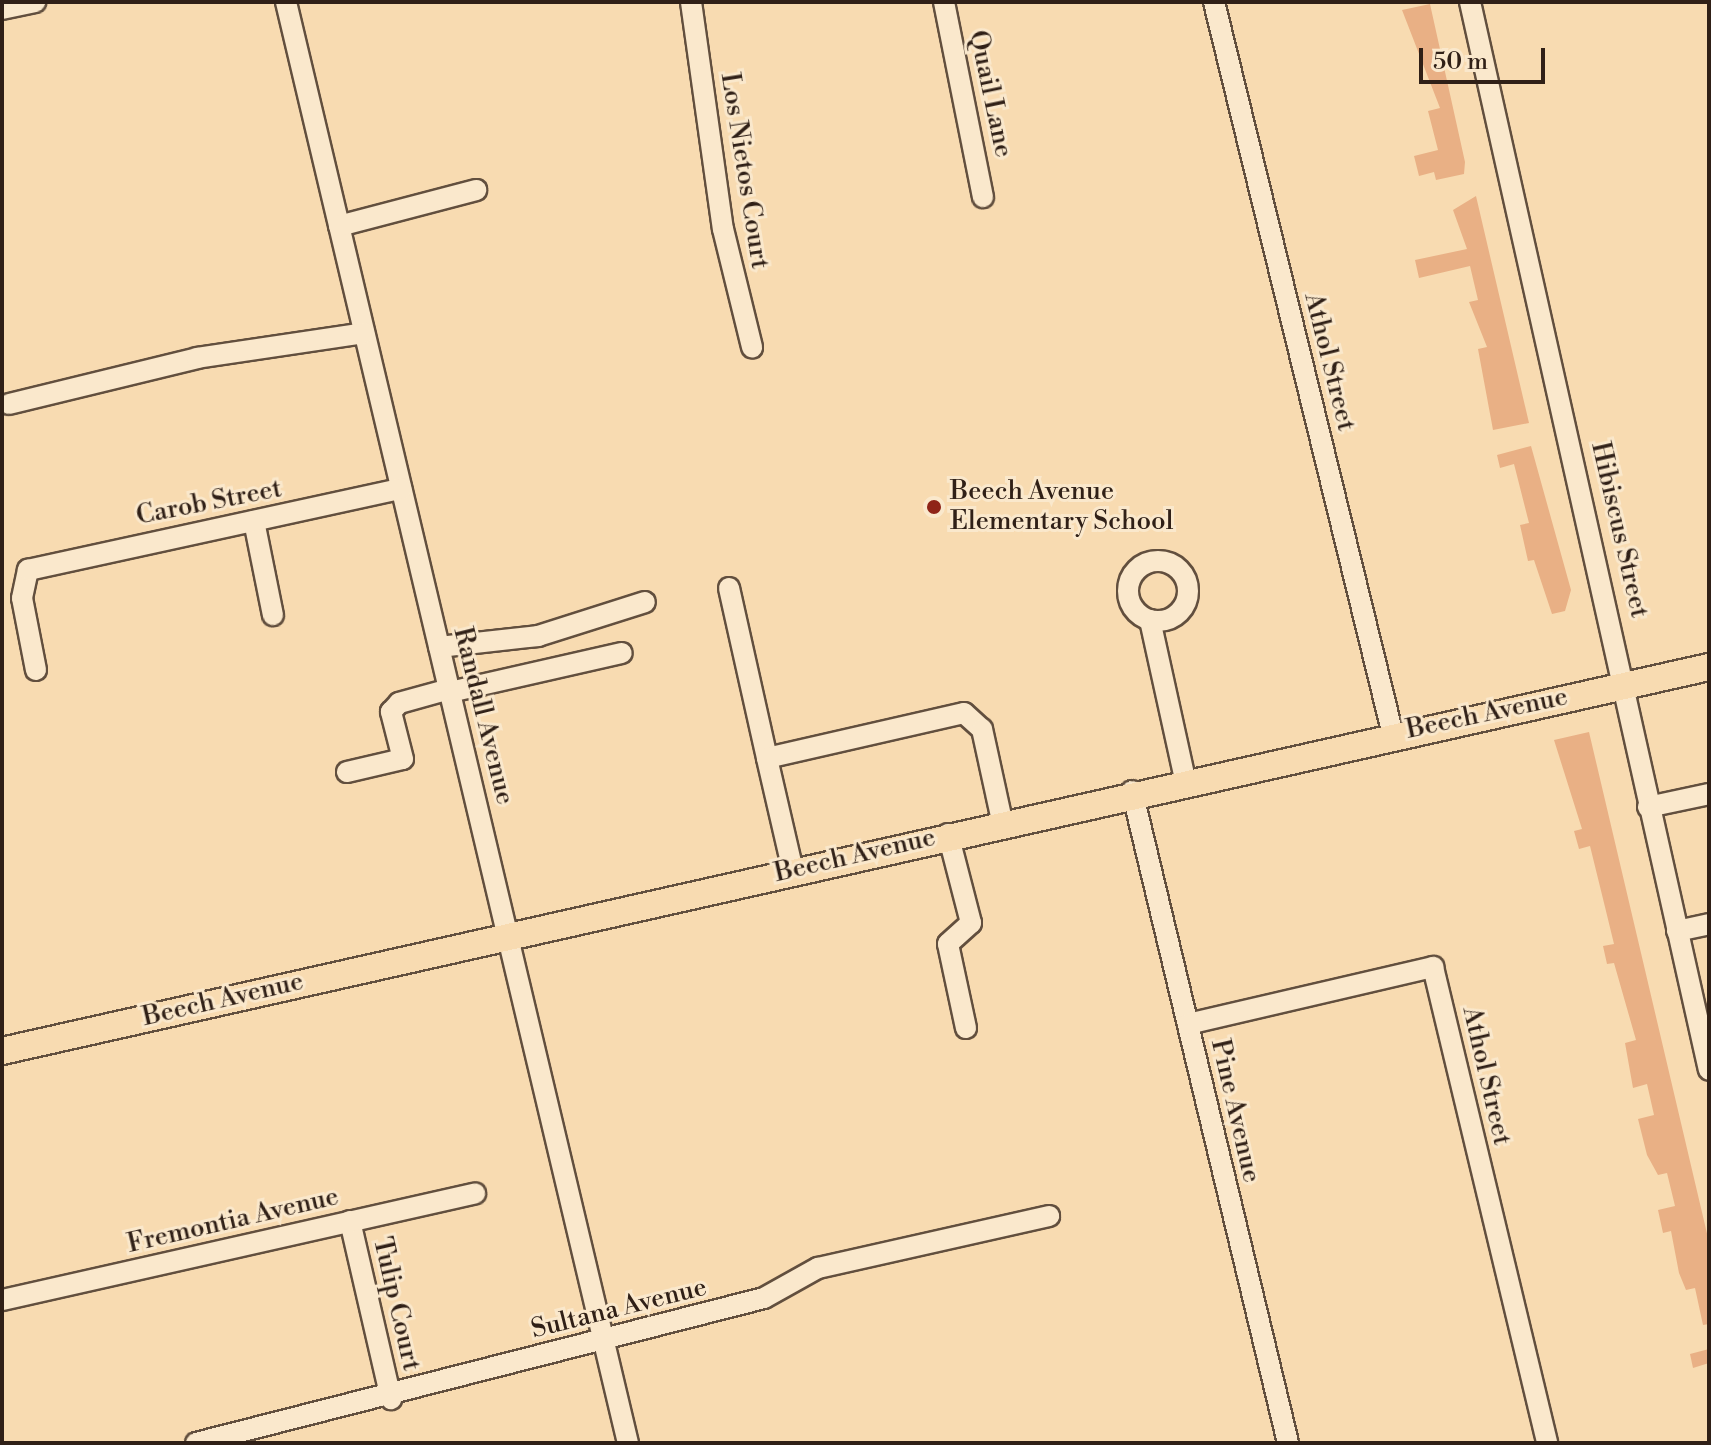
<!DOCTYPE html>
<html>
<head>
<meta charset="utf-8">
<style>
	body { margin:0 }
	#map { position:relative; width:1711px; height:1445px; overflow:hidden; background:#f8dbb1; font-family:"Libre Bodoni",serif }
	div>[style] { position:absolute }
	.building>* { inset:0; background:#e9b085 }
	.roads { filter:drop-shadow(2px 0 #624f3e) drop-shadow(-2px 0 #624f3e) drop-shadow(0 2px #624f3e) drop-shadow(0 -2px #624f3e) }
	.minor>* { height:20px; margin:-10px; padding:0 10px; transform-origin:10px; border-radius:10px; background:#fae8cc }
	.minor>.ring { margin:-10px; padding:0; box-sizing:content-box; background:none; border:20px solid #fae8cc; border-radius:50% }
	.major>* { height:26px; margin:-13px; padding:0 13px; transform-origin:13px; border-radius:13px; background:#f8dbb1 }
	.dots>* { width:22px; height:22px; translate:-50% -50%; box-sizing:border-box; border:4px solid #fae8cc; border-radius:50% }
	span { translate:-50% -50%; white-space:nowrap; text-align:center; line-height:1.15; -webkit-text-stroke:6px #fae8cc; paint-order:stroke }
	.street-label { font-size:26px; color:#302017 }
	.poi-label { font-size:26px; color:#302017 }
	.left { translate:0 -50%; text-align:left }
	.frame { position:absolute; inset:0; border:4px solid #302017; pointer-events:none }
	.scale { position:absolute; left:1419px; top:48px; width:126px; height:36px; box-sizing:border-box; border:4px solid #302017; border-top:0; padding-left:10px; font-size:24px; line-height:28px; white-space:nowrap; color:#302017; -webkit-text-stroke:6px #fae8cc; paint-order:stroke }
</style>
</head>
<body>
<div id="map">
	<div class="building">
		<div style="clip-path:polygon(1430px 4px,1465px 162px,1464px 174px,1436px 180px,1434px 172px,1419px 176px,1414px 156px,1438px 150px,1428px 111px,1440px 108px,1402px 10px)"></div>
		<div style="clip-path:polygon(1476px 196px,1529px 423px,1493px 430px,1478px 349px,1487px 347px,1469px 302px,1478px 300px,1470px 266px,1419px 278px,1415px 260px,1467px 249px,1453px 210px)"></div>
		<div style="clip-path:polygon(1531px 446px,1571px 590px,1565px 611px,1552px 614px,1534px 560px,1528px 561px,1520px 525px,1529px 523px,1514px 464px,1500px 468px,1497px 455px)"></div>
		<div style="clip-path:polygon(1589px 732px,1709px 1242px,1709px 1324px,1703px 1325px,1695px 1288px,1686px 1290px,1679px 1273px,1671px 1231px,1663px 1233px,1658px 1210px,1675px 1206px,1667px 1173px,1658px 1175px,1647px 1155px,1638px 1119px,1654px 1115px,1647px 1084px,1633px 1088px,1625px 1043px,1636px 1040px,1614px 963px,1607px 964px,1603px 946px,1614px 944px,1605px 907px,1590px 846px,1579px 849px,1574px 831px,1582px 829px,1554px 740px)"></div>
		<div style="clip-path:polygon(1709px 1349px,1709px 1363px,1693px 1368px,1690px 1354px)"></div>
	</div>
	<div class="roads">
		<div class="minor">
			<div style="left:286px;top:2px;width:1481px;rotate:76.65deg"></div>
			<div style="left:691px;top:2px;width:229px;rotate:82deg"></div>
			<div style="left:723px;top:229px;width:122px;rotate:76.2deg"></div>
			<div style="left:944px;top:2px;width:199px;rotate:78.7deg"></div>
			<div style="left:1214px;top:2px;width:755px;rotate:76.28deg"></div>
			<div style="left:1470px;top:2px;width:1094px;rotate:77.39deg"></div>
			<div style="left:2px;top:9px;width:34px;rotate:-12deg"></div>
			<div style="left:339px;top:226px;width:142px;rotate:-14.7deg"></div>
			<div style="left:9px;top:404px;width:194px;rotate:-13.7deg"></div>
			<div style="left:197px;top:358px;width:169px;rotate:-8.5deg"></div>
			<div style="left:254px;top:521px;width:96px;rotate:78.6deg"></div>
			<div class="ring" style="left:1128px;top:561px;width:40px;height:40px"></div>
			<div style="left:729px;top:588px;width:174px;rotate:77.4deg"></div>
			<div style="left:1150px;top:620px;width:163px;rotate:77.6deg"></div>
			<div style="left:439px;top:647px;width:100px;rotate:-6.3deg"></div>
			<div style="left:538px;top:636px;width:112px;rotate:-17.6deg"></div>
			<div style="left:36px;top:670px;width:73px;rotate:-101deg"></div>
			<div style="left:22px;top:598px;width:29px;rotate:-78deg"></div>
			<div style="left:28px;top:570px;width:382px;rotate:-12.3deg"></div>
			<div style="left:450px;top:692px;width:176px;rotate:-12.8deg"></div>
			<div style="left:347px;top:772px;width:57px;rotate:-13.1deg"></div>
			<div style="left:403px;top:759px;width:49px;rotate:-104.3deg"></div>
			<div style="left:391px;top:712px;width:12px;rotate:-48deg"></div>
			<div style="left:399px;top:703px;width:52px;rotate:-15.6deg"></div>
			<div style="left:1132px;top:791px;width:670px;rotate:76.54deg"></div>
			<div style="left:1648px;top:807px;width:62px;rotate:-12deg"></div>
			<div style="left:948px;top:834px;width:92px;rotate:75.5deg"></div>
			<div style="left:971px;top:923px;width:31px;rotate:138deg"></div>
			<div style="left:948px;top:944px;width:86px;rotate:77.9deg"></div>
			<div style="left:793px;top:871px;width:116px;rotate:-103deg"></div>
			<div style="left:767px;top:758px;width:202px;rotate:-12.9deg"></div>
			<div style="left:964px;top:713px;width:24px;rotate:42deg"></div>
			<div style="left:982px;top:729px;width:94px;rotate:77.7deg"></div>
			<div style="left:1677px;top:931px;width:33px;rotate:-12deg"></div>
			<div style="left:1188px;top:1024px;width:252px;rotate:-13.1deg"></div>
			<div style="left:1433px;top:967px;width:489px;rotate:76.5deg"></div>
			<div style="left:350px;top:1221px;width:183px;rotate:77deg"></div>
			<div style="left:2px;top:1300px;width:485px;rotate:-12.7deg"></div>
			<div style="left:196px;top:1443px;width:586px;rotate:-14.32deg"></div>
			<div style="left:764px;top:1298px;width:62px;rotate:-29.1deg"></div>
			<div style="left:818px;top:1268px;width:237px;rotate:-12.7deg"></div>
		</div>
		<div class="major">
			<div style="left:2px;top:1051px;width:1750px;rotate:-12.68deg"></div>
		</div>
	</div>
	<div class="dots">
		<div style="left:934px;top:507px;background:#8f2418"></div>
	</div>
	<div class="street-label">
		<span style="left:990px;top:94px;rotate:78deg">Quail Lane</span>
		<span style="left:744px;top:171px;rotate:81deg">Los Nietos Court</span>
		<span style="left:1329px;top:362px;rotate:76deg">Athol Street</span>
		<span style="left:209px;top:503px;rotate:-11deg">Carob Street</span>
		<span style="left:1619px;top:530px;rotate:77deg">Hibiscus Street</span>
		<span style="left:1487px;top:714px;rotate:-12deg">Beech Avenue</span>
		<span style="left:483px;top:716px;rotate:76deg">Randall Avenue</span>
		<span style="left:855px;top:856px;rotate:-13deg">Beech Avenue</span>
		<span style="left:223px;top:1000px;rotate:-13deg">Beech Avenue</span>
		<span style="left:1486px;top:1076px;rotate:77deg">Athol Street</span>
		<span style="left:1235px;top:1111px;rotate:77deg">Pine Avenue</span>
		<span style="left:233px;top:1221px;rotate:-13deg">Fremontia Avenue</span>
		<span style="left:396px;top:1304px;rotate:77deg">Tulip Court</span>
		<span style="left:619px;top:1309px;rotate:-14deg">Sultana Avenue</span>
	</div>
	<div class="poi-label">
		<span class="left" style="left:950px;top:507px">Beech Avenue<br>Elementary School</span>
	</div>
	<div class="frame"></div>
	<div class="scale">50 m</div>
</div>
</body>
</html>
